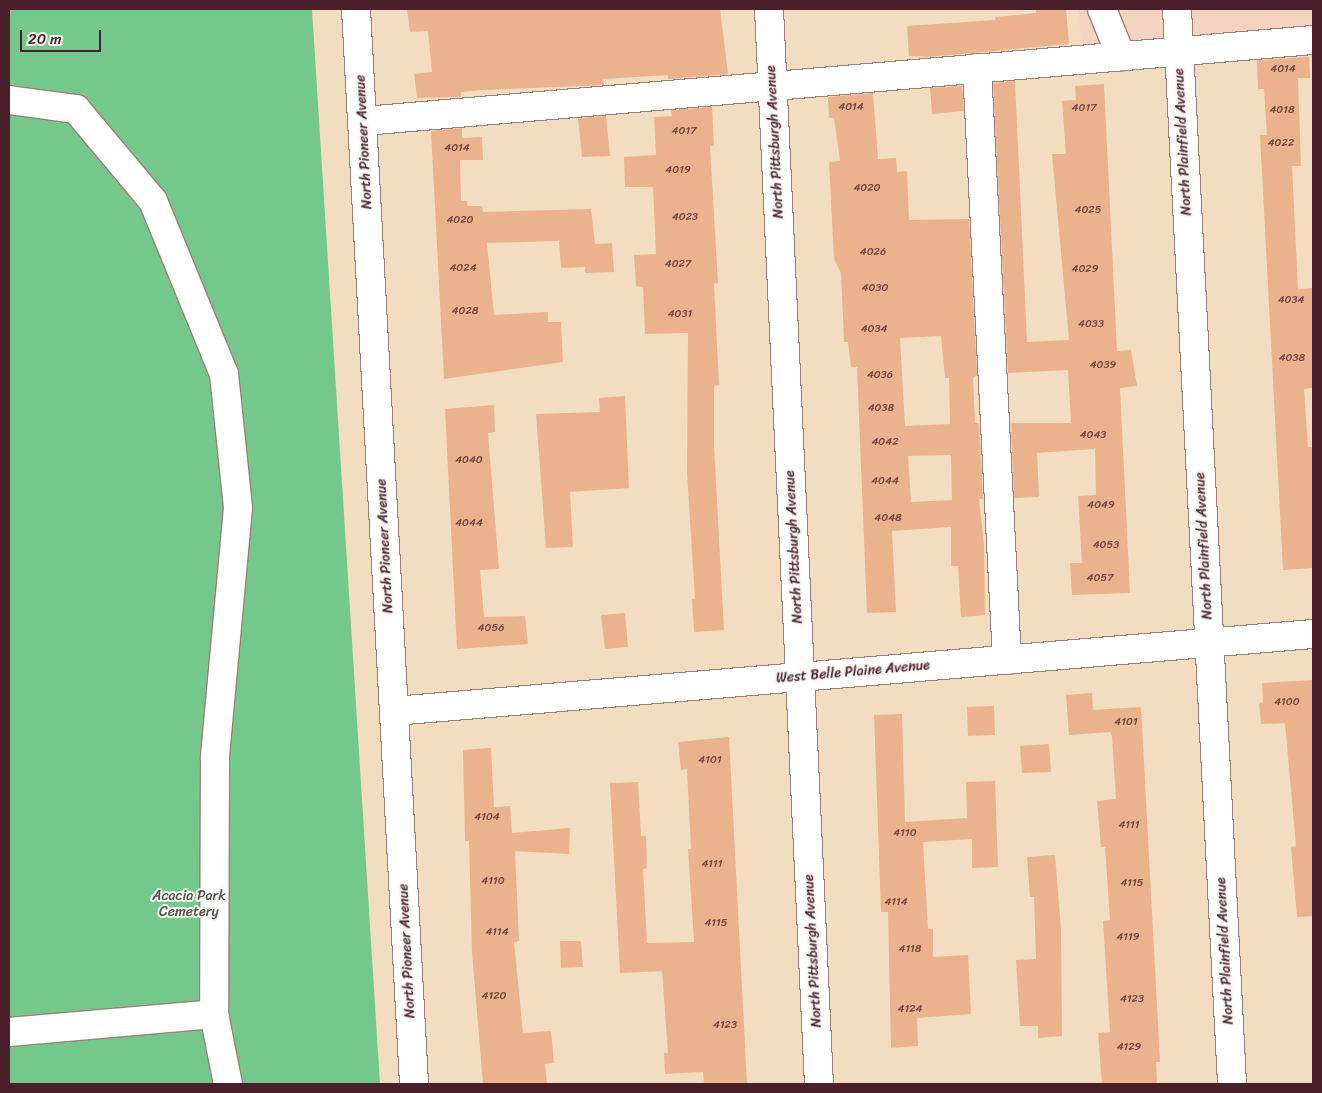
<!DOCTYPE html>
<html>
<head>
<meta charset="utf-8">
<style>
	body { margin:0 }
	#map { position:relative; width:1322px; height:1093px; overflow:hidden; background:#f2ddc0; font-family:Sriracha,sans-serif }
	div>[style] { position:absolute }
	.built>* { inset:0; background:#f5d3c1 }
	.green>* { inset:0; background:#74c88b }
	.building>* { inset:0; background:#eab38d }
	.roads { filter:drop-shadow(1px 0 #9e7e76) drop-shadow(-1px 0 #9e7e76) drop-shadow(0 1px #9e7e76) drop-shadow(0 -1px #9e7e76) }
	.minor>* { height:28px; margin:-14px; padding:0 14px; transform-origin:14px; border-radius:14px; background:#fff }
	span { translate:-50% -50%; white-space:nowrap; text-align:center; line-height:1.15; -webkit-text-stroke:4px #f6f6f2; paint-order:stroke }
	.number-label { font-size:11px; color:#724444 }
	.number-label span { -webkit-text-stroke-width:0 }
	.street-label { font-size:14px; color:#4a1f2b }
	.park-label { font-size:14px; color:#575248 }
	.frame { position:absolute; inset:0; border:10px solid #4a1f2b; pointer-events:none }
	.scale { position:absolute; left:20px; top:30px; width:81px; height:22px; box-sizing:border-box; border:2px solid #4a1f2b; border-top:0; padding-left:6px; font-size:15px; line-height:18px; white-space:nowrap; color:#4a1f2b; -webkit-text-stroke:4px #f6f6f2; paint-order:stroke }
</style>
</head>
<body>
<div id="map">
	<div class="built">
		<div style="clip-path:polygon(1078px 9px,1313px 9px,1313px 33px,1082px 52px)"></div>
	</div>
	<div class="green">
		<div style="clip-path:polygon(9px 9px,312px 9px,380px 1084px,9px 1084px)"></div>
	</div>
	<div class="building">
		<div style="clip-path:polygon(407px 9px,720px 9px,728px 74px,668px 79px,668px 75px,603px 79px,604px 85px,484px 90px,461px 92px,461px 97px,417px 98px,414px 74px,432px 72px,428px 31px,410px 32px)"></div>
		<div style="clip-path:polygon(1036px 9px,1066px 9px,1069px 44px,927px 57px,909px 56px,907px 26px,996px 20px,995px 17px,1036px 13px)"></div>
		<div style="clip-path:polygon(1309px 57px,1310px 78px,1298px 78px,1301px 166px,1292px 166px,1298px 289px,1313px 288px,1313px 388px,1304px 389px,1308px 447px,1313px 447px,1313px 568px,1283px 570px,1260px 135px,1267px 135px,1264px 89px,1258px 89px,1257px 60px)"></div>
		<div style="clip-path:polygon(1015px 81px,1027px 342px,1069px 340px,1052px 154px,1066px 154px,1062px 101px,1076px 100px,1075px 86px,1104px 84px,1117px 351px,1131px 350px,1137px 386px,1120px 388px,1130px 593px,1072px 595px,1070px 563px,1082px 563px,1078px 496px,1096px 495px,1095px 449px,1037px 453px,1039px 497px,1014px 498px,1011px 423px,1071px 423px,1068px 370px,1008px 373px,993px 83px)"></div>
		<div style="clip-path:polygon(962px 86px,964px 111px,932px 114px,930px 88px)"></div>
		<div style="clip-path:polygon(evenodd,873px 93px,878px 159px,896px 158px,897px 172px,907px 171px,909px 220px,969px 219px,977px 375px,973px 378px,975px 423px,979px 423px,983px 499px,979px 499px,984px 545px,985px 615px,961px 617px,958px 566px,951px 566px,951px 527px,892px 531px,896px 612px,867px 613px,857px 367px,851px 367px,848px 342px,844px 342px,841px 273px,834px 259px,829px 162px,840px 161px,834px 118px,829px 118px,828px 97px,873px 93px,941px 336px,945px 378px,949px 378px,950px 424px,905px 426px,900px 338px,941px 336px,873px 93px,951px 455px,952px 500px,911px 502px,908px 456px,951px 455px)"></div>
		<div style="clip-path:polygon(712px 107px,714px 146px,710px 146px,718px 283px,714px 284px,719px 385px,714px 386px,714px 446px,724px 630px,694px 632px,692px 599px,695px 599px,687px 473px,688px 333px,645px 334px,643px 287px,636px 286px,634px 255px,656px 254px,653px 187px,625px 187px,624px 157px,656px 155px,654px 117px,672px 116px,671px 110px)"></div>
		<div style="clip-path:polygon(606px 116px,610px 156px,582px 157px,578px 118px)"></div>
		<div style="clip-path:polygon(462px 128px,462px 138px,482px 137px,483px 160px,460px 160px,461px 201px,467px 201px,467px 206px,482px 206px,483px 212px,591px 209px,595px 244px,612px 243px,614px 272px,585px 273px,585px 267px,561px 268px,559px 241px,487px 243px,494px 315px,548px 312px,548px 322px,561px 322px,563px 362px,444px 379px,431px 131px)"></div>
		<div style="clip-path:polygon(625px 396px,629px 488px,570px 492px,573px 547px,546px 548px,536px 414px,600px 412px,599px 398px)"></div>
		<div style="clip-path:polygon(494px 405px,495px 432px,488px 433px,499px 569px,480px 570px,484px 617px,525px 616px,528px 644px,457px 649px,445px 409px)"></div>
		<div style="clip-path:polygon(625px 613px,628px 647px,605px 649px,601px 615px)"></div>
		<div style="clip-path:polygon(1313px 680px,1313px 916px,1297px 917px,1291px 847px,1296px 846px,1285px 723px,1261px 724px,1259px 703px,1263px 702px,1262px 683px)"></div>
		<div style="clip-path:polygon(1092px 693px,1093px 710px,1141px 707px,1160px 1062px,1156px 1062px,1157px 1084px,1102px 1084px,1098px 1033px,1110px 1032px,1103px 921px,1110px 920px,1105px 847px,1101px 847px,1097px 801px,1116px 799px,1112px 737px,1111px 732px,1069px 735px,1066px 695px)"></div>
		<div style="clip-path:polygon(994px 706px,995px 735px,968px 736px,967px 707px)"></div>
		<div style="clip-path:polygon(902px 714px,905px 822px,967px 818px,966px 782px,995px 781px,998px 867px,972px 868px,972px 839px,923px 842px,928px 929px,933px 929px,933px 957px,968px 955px,971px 1014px,917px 1018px,918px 1046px,891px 1048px,888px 912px,881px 912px,874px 715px)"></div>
		<div style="clip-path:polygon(729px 737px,747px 1084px,704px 1084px,703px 1072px,665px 1074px,664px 1053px,668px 1053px,662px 971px,620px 973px,610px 783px,638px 782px,641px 836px,646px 836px,647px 868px,643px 869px,647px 943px,694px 942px,688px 849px,691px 849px,687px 769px,681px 770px,678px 742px)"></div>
		<div style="clip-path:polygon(1049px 744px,1051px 772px,1022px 773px,1020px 746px)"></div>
		<div style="clip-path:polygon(491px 748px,494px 807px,510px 806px,512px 833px,570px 828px,569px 854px,515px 851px,519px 941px,514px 942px,523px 1033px,551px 1031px,554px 1063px,545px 1064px,547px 1084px,483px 1084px,472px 952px,469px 841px,465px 841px,463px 750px)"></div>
		<div style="clip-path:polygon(1055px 855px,1061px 930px,1062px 1036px,1038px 1038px,1038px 1026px,1020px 1026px,1016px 960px,1036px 959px,1034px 897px,1030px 897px,1027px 857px)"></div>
		<div style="clip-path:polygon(560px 941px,581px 941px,583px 967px,561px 968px)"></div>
	</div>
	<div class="roads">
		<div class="minor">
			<div style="left:356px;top:9px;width:1077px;rotate:86.91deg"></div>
			<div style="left:769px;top:9px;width:1076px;rotate:87.34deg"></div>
			<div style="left:1102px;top:9px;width:51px;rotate:68deg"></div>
			<div style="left:1177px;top:9px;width:1076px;rotate:87.07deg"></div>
			<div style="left:977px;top:68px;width:593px;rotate:87.1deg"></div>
			<div style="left:9px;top:100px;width:68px;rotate:7.7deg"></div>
			<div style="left:76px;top:109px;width:120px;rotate:50.1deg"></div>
			<div style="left:153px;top:201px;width:187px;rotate:67.7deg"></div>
			<div style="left:224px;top:374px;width:135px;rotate:84deg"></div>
			<div style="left:238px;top:508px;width:251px;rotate:95.3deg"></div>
			<div style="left:215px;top:758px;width:256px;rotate:90.2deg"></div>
			<div style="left:214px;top:1014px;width:71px;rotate:78.7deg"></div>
			<div style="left:364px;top:121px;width:952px;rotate:-4.88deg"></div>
			<div style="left:394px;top:711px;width:922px;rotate:-4.79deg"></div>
			<div style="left:9px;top:1032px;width:206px;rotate:-5deg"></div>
		</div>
	</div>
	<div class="number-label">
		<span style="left:1283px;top:69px">4014</span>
		<span style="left:851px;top:107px">4014</span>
		<span style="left:1084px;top:108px">4017</span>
		<span style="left:1282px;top:110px">4018</span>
		<span style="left:684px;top:131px">4017</span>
		<span style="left:1281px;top:143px">4022</span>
		<span style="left:457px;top:148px">4014</span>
		<span style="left:678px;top:170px">4019</span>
		<span style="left:867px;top:188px">4020</span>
		<span style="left:1088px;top:210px">4025</span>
		<span style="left:685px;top:217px">4023</span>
		<span style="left:460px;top:220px">4020</span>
		<span style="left:873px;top:252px">4026</span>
		<span style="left:678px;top:264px">4027</span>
		<span style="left:463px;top:268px">4024</span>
		<span style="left:1085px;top:269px">4029</span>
		<span style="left:875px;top:288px">4030</span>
		<span style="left:1291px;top:300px">4034</span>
		<span style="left:465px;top:311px">4028</span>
		<span style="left:680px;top:314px">4031</span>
		<span style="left:1091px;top:324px">4033</span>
		<span style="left:874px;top:329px">4034</span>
		<span style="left:1292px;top:358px">4038</span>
		<span style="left:1103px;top:365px">4039</span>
		<span style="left:880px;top:375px">4036</span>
		<span style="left:881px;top:408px">4038</span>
		<span style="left:1093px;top:435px">4043</span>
		<span style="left:885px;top:442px">4042</span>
		<span style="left:469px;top:460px">4040</span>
		<span style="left:885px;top:481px">4044</span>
		<span style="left:1101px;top:505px">4049</span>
		<span style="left:888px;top:518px">4048</span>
		<span style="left:469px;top:523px">4044</span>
		<span style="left:1106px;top:545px">4053</span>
		<span style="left:1100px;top:578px">4057</span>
		<span style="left:491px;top:628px">4056</span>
		<span style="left:1287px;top:702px">4100</span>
		<span style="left:1126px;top:722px">4101</span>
		<span style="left:710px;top:760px">4101</span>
		<span style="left:487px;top:817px">4104</span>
		<span style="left:1129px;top:825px">4111</span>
		<span style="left:905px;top:833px">4110</span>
		<span style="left:712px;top:864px">4111</span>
		<span style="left:493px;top:881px">4110</span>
		<span style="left:1132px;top:883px">4115</span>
		<span style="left:896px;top:902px">4114</span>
		<span style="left:716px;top:923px">4115</span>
		<span style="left:497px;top:932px">4114</span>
		<span style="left:1128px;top:937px">4119</span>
		<span style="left:910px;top:949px">4118</span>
		<span style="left:494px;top:996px">4120</span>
		<span style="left:1132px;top:999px">4123</span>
		<span style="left:910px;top:1009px">4124</span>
		<span style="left:725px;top:1025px">4123</span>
		<span style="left:1129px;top:1047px">4129</span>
	</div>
	<div class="street-label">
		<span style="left:364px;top:142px;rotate:-93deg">North Pioneer Avenue</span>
		<span style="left:775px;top:142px;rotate:-93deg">North Pittsburgh Avenue</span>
		<span style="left:1183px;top:142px;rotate:-93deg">North Plainfield Avenue</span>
		<span style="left:385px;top:546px;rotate:-93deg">North Pioneer Avenue</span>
		<span style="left:1204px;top:546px;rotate:-93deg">North Plainfield Avenue</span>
		<span style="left:794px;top:547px;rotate:-93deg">North Pittsburgh Avenue</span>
		<span style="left:853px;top:672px;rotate:-5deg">West Belle Plaine Avenue</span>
		<span style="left:407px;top:951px;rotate:-93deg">North Pioneer Avenue</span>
		<span style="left:813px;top:951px;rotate:-93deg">North Pittsburgh Avenue</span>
		<span style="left:1225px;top:951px;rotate:-93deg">North Plainfield Avenue</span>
	</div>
	<div class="park-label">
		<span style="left:189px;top:904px">Acacia Park<br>Cemetery</span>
	</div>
	<div class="frame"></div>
	<div class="scale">20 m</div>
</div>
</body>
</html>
